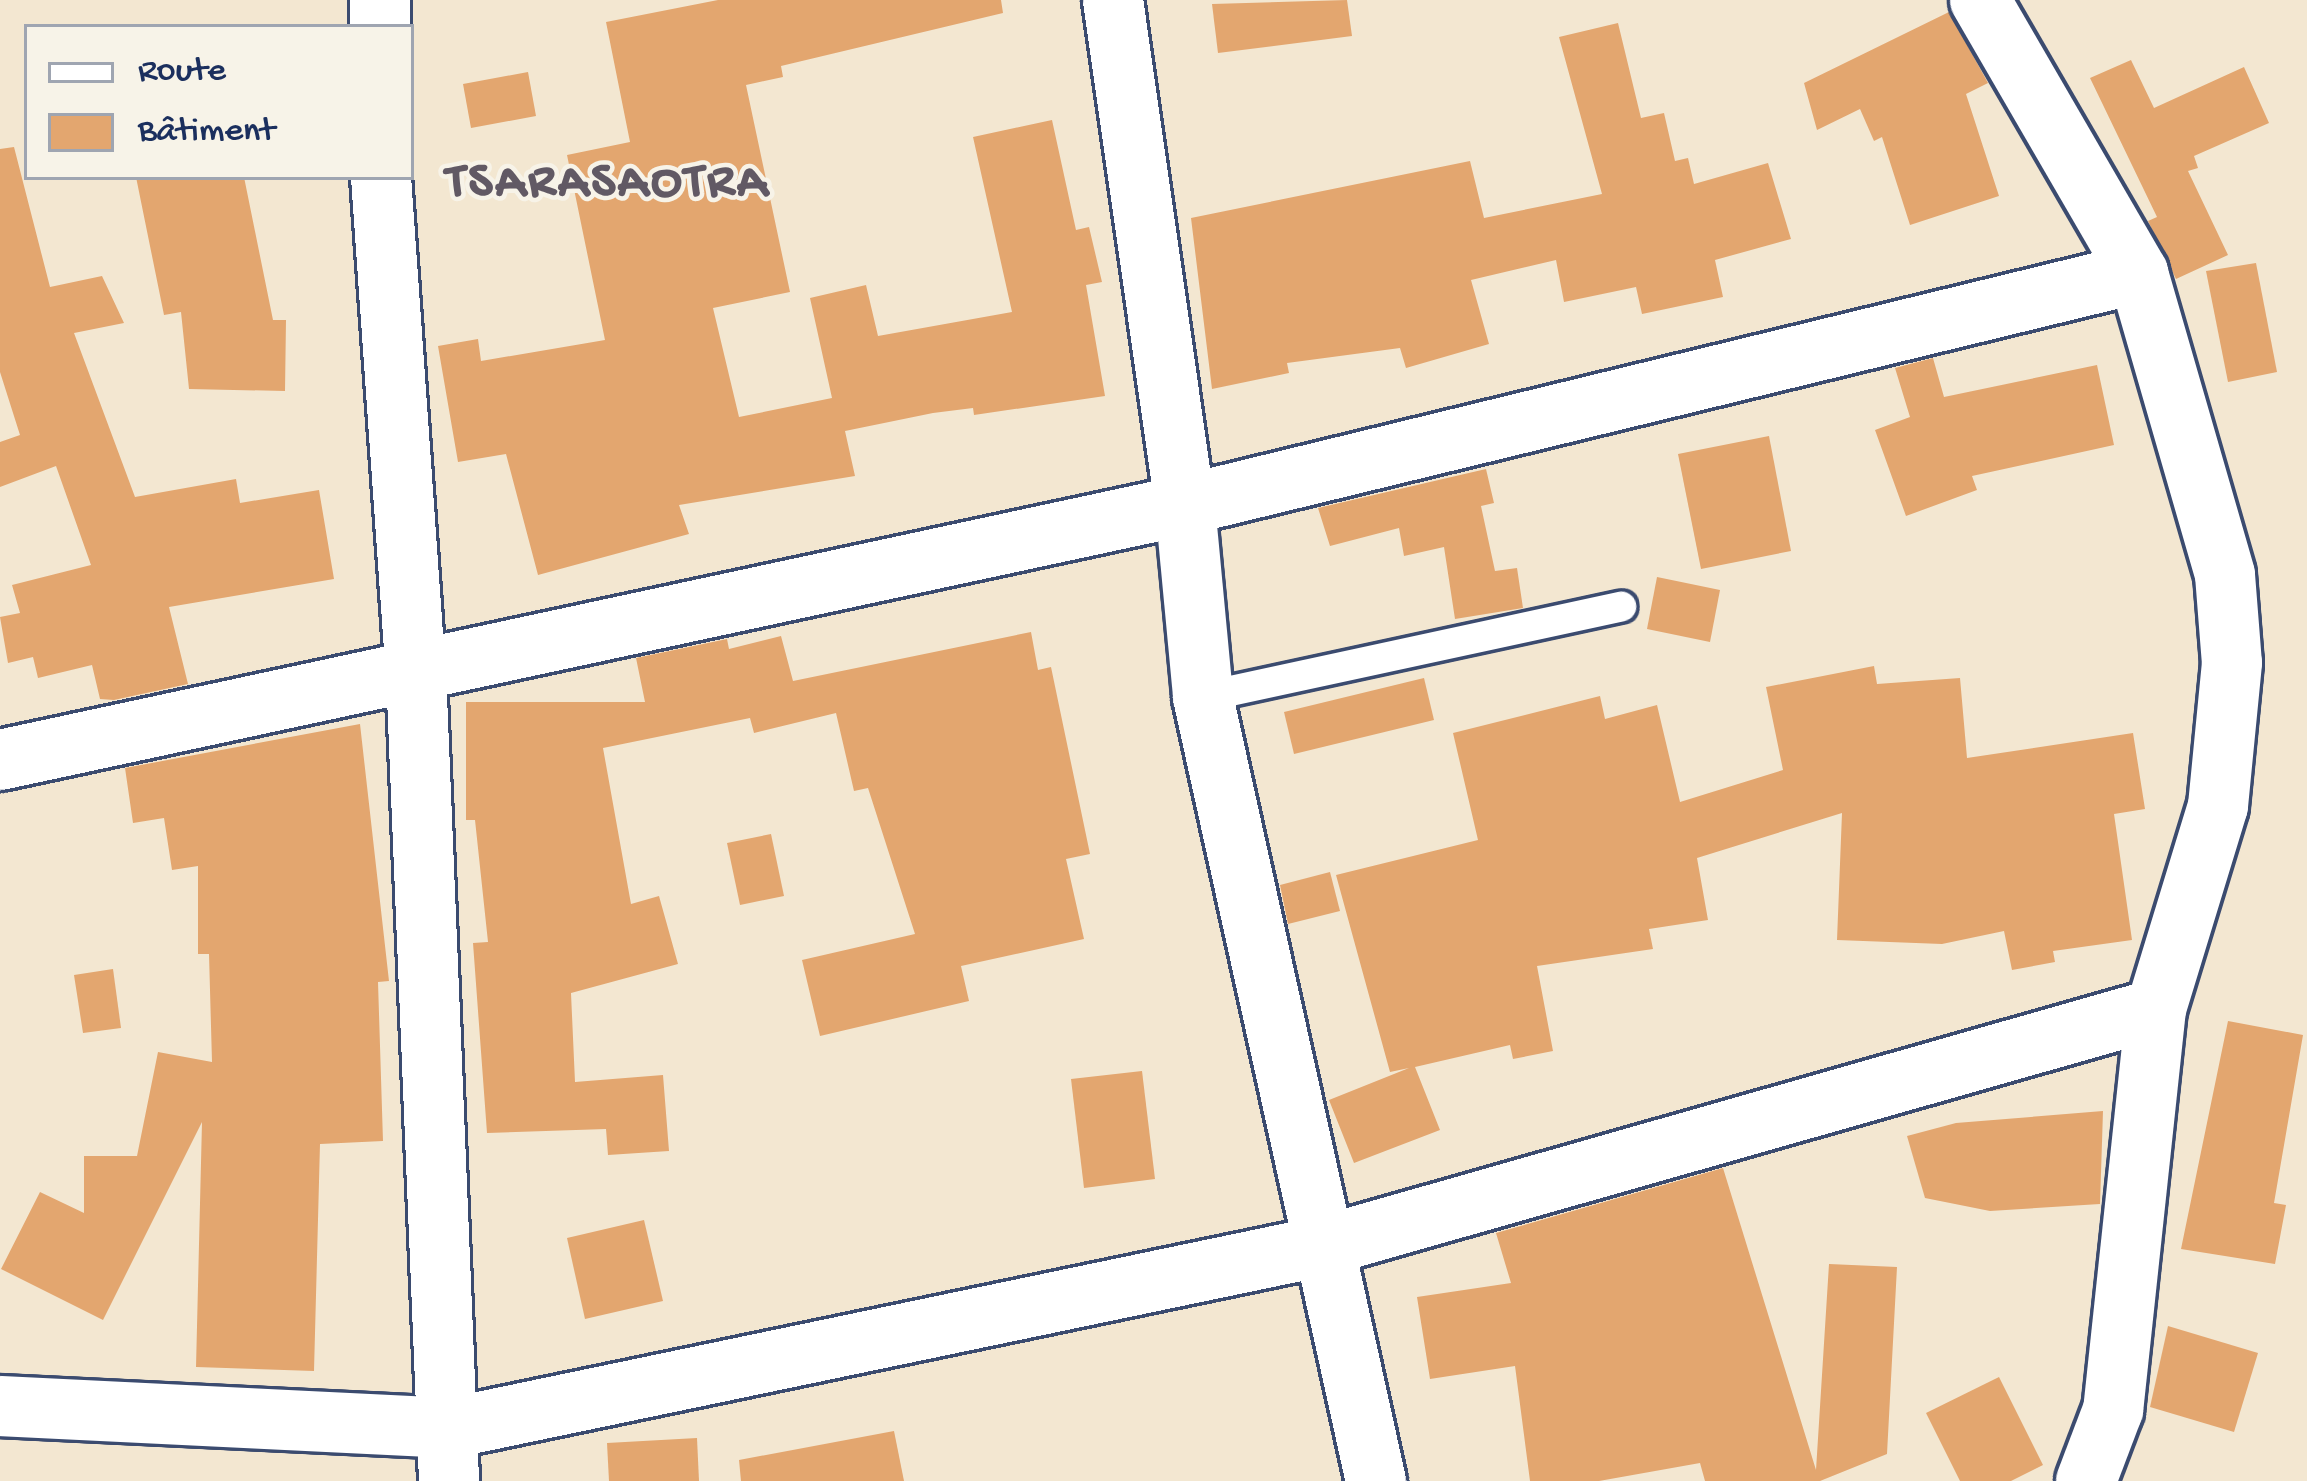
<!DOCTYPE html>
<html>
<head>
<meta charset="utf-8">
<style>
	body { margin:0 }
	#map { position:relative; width:2307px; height:1481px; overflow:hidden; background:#f3e7d1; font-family:"Gochi Hand",sans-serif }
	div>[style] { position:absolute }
	.building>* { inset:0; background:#e3a66f }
	.roads { filter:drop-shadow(3px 0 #3b4b6f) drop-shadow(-3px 0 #3b4b6f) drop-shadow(0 3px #3b4b6f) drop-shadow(0 -3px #3b4b6f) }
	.service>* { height:30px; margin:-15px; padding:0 15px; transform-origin:15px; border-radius:15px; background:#fff }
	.minor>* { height:60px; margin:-30px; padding:0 30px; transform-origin:30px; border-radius:30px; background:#fff }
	span { translate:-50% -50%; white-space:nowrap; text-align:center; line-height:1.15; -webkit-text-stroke:9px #f7f3e8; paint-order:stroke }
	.district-label { font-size:51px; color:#615964; font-weight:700; letter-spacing:3px }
	.legend { position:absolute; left:24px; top:24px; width:390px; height:156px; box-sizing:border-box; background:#f7f3e8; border:3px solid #9fa5b1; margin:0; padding:15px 21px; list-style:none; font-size:36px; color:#1b2f5e }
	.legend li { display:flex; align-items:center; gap:24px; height:60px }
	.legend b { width:60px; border:3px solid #9fa5b1 }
</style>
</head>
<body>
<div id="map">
	<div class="building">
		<div style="clip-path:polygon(718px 0,1001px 0,1003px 13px,781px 66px,783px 77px,746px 85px,790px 292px,713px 308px,739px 417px,832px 398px,810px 298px,866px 285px,878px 336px,1012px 312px,973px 137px,1052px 120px,1076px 230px,1089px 227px,1102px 282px,1086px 285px,1105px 396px,974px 415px,973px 408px,933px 413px,845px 431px,855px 476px,679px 505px,689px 534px,538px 575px,506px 454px,458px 462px,438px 346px,478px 339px,481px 361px,605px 340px,567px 155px,630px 142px,606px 22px)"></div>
		<div style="clip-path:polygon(1347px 0,1352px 36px,1218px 53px,1212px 4px)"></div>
		<div style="clip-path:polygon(1949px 12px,1988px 83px,1966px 94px,1999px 196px,1910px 225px,1882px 137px,1874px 141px,1860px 109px,1817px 130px,1804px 83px)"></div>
		<div style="clip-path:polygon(1618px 23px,1641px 118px,1664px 113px,1675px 161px,1688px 158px,1694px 184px,1768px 163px,1791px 239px,1715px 260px,1723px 297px,1642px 314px,1636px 287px,1564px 302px,1556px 260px,1471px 280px,1489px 344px,1406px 368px,1400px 348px,1287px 363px,1289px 373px,1212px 389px,1191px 218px,1470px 161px,1484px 218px,1602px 194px,1559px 37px)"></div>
		<div style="clip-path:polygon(2131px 60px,2154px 108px,2244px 67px,2269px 123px,2194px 156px,2198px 168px,2188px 171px,2228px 255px,2176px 279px,2148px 221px,2157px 217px,2090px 78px)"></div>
		<div style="clip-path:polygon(528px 72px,536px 116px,471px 128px,463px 84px)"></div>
		<div style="clip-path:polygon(14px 147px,50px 287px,102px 276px,124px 323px,74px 333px,135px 497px,236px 479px,240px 503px,319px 490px,334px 579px,169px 607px,188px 684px,114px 700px,100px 699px,92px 665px,38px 678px,33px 657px,8px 663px,0 617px,20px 613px,12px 585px,91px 565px,56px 466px,0 487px,0 442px,20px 435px,0 372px,0 149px)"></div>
		<div style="clip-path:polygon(136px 177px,244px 177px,273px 320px,286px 320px,285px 391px,189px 389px,181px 312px,164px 315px)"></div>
		<div style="clip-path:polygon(2256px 263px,2277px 372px,2228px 382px,2206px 271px)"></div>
		<div style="clip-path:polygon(1933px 358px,1944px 397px,2097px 365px,2114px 445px,1972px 476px,1977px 490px,1906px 516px,1875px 430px,1910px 417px,1895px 368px)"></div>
		<div style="clip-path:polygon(1769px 436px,1791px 551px,1701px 569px,1678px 454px)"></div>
		<div style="clip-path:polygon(1486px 469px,1494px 503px,1481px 506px,1495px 571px,1517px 568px,1523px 608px,1455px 619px,1444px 547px,1404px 556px,1399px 528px,1330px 546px,1318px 508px)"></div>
		<div style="clip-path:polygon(1657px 577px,1720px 590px,1710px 642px,1647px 629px)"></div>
		<div style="clip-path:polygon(1031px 632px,1038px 670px,1051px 667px,1090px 854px,1066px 859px,1084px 939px,961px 966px,969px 1001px,820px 1036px,802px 960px,915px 934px,868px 788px,854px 791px,836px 713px,754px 733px,750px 718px,603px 748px,631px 904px,659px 896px,678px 964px,571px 993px,575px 1082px,663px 1075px,669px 1151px,608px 1155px,606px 1129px,487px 1133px,473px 943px,488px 942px,475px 820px,466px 820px,466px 702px,645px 702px,636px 658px,727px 639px,729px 649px,781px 636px,793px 681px)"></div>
		<div style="clip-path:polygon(1874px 666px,1877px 684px,1960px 678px,1967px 758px,2133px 733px,2145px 809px,2114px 814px,2132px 940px,2053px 951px,2055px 962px,2012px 970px,2004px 931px,1942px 944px,1837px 940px,1842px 813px,1697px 858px,1708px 920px,1649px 929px,1653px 949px,1537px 966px,1553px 1051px,1513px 1059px,1510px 1045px,1415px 1067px,1440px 1130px,1354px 1163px,1329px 1100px,1409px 1068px,1390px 1072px,1336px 875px,1478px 840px,1453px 733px,1600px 696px,1605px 719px,1657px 705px,1680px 802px,1783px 770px,1766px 687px)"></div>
		<div style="clip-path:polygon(1424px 678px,1434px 720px,1294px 754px,1284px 712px)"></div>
		<div style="clip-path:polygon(360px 724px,389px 981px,378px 982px,383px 1141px,320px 1144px,314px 1371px,196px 1367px,202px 1122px,103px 1320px,1px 1269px,40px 1192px,84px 1213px,84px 1156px,137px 1156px,158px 1052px,212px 1062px,209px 954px,198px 954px,198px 866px,172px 870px,164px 818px,133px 823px,125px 768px)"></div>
		<div style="clip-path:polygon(771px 834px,784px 896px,740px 905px,727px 843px)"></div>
		<div style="clip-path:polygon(1330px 872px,1340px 911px,1288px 924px,1280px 885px)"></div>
		<div style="clip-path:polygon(113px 969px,121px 1028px,83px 1033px,74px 975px)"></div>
		<div style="clip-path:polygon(2228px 1021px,2303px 1035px,2274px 1203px,2286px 1205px,2275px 1264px,2181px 1249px)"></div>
		<div style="clip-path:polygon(1142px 1071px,1155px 1179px,1084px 1188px,1071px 1079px)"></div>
		<div style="clip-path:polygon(2103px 1111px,2100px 1204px,1990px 1211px,1925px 1198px,1907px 1136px,1956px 1123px)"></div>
		<div style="clip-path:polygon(1723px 1168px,1816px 1470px,1829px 1264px,1897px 1267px,1887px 1454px,1820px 1481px,1705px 1481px,1700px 1463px,1599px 1481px,1530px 1481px,1515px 1366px,1430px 1379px,1417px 1297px,1511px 1283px,1496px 1233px)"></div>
		<div style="clip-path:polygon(644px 1220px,663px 1301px,585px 1319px,567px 1238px)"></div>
		<div style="clip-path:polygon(2168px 1326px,2258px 1353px,2234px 1432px,2150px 1407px)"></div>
		<div style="clip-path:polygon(1999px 1377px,2043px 1465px,2011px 1481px,1960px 1481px,1926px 1413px)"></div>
		<div style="clip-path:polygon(894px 1431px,904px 1481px,741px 1481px,739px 1460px)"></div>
		<div style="clip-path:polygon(697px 1438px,699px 1481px,609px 1481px,607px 1443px)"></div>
	</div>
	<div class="roads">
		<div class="service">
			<div style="left:1203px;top:697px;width:428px;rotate:-12.2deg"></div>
		</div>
		<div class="minor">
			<div style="left:380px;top:0;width:27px;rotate:90deg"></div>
			<div style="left:1113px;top:0;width:510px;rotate:81.89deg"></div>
			<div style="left:1185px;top:505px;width:193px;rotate:84.6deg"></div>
			<div style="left:1203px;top:697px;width:803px;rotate:77.56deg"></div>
			<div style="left:1980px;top:0;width:315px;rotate:59.9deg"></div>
			<div style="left:2138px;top:273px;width:314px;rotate:73.9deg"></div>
			<div style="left:2225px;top:575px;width:88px;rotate:85.5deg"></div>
			<div style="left:2232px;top:663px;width:144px;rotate:95.6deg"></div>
			<div style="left:2218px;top:806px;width:212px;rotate:107deg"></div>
			<div style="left:2156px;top:1009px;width:403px;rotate:96.1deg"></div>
			<div style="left:2113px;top:1410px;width:76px;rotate:110.8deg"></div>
			<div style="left:381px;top:177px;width:496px;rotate:86deg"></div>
			<div style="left:416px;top:672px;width:810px;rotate:87.66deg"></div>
			<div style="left:0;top:760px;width:1212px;rotate:-12.14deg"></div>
			<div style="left:1185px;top:505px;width:981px;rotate:-13.68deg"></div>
			<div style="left:0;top:1406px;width:452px;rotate:2.8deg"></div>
			<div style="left:451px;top:1428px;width:891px;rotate:-11.79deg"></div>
			<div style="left:1323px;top:1246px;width:866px;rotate:-15.88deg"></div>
		</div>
	</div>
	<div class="district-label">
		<span style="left:608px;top:185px">TSARASAOTRA</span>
	</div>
	<ul class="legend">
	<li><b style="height:15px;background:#fff"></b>Route</li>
	<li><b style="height:33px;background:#e3a66f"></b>Bâtiment</li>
	</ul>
</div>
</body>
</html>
